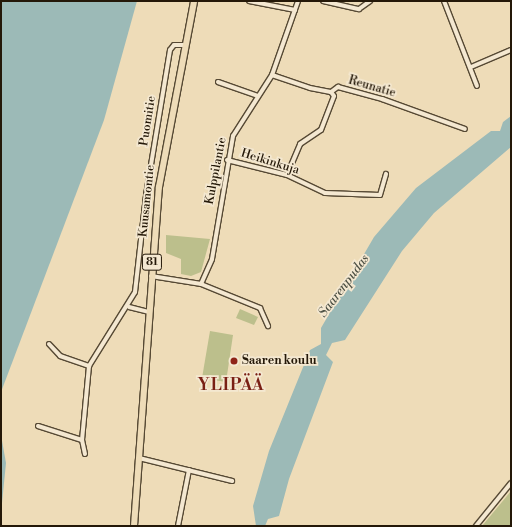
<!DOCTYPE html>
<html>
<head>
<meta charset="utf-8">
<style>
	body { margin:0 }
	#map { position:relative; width:512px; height:527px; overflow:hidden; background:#eedcb8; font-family:"Libre Bodoni",serif }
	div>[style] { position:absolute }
	.green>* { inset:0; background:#bcbf8c }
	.water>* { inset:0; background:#9cbab7 }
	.roads { filter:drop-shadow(1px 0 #564934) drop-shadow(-1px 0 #564934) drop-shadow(0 1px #564934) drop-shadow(0 -1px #564934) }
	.street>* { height:4px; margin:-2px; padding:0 2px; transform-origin:2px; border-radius:2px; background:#f4e8d1 }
	.primary>* { height:6px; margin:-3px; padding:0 3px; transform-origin:3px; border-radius:3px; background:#eedcb8 }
	.dots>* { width:11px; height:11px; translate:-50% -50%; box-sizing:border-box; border:2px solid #f4e8d1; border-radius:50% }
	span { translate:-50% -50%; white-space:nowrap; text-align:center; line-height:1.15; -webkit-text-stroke:3.5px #f4e8d1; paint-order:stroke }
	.shield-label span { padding:1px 3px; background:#f4e8d1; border:1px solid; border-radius:3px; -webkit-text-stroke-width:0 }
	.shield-label { font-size:11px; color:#241808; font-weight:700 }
	.street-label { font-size:12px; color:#241808 }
	.poi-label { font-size:12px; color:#241808; font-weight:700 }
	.left { translate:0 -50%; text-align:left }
	.water-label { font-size:13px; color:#4e5145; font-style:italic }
	.district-label { font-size:16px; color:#7a1f14; font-weight:700; letter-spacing:1px }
	.frame { position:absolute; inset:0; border:2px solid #241808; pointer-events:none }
</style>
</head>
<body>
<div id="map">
	<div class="green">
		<div style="clip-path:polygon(166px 235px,210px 239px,201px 272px,191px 276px,181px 274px,181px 259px,166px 253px)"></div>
		<div style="clip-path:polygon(240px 309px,258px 317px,254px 325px,236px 318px)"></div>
		<div style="clip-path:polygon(210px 331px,233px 335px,226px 382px,202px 378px)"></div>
		<div style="clip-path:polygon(511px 491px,511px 526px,482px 526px)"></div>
	</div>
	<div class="water">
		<div style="clip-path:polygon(1px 1px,137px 1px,104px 120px,1px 392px)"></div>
		<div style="clip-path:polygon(511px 116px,511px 147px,434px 213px,402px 251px,345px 340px,332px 343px,326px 355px,333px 362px,289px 479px,279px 516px,268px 519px,265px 526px,256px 526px,253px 506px,269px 451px,310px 350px,321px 344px,321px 328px,374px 237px,416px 188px,491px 131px,500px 131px,503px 122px)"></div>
		<div style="clip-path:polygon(1px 435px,6px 463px,1px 513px)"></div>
	</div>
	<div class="roads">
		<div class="street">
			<div style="left:249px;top:1px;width:47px;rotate:11.1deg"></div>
			<div style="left:323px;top:1px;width:37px;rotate:13deg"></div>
			<div style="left:359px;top:9px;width:14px;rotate:-36deg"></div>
			<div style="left:444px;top:1px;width:91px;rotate:68.8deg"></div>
			<div style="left:471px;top:67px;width:43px;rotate:-23deg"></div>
			<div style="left:272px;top:75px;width:40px;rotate:18.9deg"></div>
			<div style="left:310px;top:88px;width:21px;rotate:11deg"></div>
			<div style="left:331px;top:92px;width:9px;rotate:-36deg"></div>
			<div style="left:338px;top:87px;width:46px;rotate:15.3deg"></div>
			<div style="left:382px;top:99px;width:88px;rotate:19.9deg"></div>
			<div style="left:218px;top:82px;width:42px;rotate:19.3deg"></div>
			<div style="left:227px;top:160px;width:62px;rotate:14deg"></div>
			<div style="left:287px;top:175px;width:42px;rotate:25.3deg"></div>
			<div style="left:325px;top:193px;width:55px;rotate:2.1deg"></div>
			<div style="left:380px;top:195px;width:22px;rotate:-74deg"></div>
			<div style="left:287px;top:175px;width:34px;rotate:-67deg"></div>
			<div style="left:300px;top:144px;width:25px;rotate:-34deg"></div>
			<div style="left:321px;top:130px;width:36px;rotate:-69deg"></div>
			<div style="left:334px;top:96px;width:5px;rotate:-127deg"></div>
			<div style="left:151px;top:276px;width:51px;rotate:9.1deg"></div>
			<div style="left:201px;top:284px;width:27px;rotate:-66deg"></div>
			<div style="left:212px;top:259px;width:125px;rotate:-80.3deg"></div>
			<div style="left:233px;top:136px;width:72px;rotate:-57.4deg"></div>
			<div style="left:272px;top:75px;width:78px;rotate:-70.6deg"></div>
			<div style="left:201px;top:284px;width:64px;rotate:22.1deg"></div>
			<div style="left:260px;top:308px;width:20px;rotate:66deg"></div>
			<div style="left:129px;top:307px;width:21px;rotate:14deg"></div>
			<div style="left:49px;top:344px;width:16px;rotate:47deg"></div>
			<div style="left:60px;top:356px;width:31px;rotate:19deg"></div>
			<div style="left:38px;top:426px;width:46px;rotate:17.7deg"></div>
			<div style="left:85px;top:454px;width:14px;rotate:-102deg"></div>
			<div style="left:82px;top:440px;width:74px;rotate:-84.6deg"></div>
			<div style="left:89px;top:366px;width:87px;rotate:-58.1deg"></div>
			<div style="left:135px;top:292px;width:98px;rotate:-83.5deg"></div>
			<div style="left:146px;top:195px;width:147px;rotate:-80.6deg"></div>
			<div style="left:170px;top:50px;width:6px;rotate:-51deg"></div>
			<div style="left:174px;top:45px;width:11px"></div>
			<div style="left:139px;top:458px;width:96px;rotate:13.9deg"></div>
			<div style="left:178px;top:526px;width:57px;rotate:-78.9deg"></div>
			<div style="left:476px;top:526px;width:55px;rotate:-50.9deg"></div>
		</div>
		<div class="primary">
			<div style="left:134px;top:526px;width:340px;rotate:-85.8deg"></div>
			<div style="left:159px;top:187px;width:189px;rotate:-79.3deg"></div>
		</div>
	</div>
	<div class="dots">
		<div style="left:234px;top:361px;background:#8f2418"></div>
	</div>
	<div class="shield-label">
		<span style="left:152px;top:262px">81</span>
	</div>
	<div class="street-label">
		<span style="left:372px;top:87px;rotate:16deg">Reunatie</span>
		<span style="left:148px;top:121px;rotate:-81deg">Puomitie</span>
		<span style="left:270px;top:162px;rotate:17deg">Heikinkuja</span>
		<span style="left:216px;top:171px;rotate:-79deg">Kulppilantie</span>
		<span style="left:147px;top:201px;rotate:-84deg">Kuusamontie</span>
	</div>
	<div class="poi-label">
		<span class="left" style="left:242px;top:361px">Saaren koulu</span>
	</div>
	<div class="water-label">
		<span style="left:344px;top:286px;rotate:-53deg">Saarenpudas</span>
	</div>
	<div class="district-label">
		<span style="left:231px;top:385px">YLIPÄÄ</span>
	</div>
	<div class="frame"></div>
</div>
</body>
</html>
